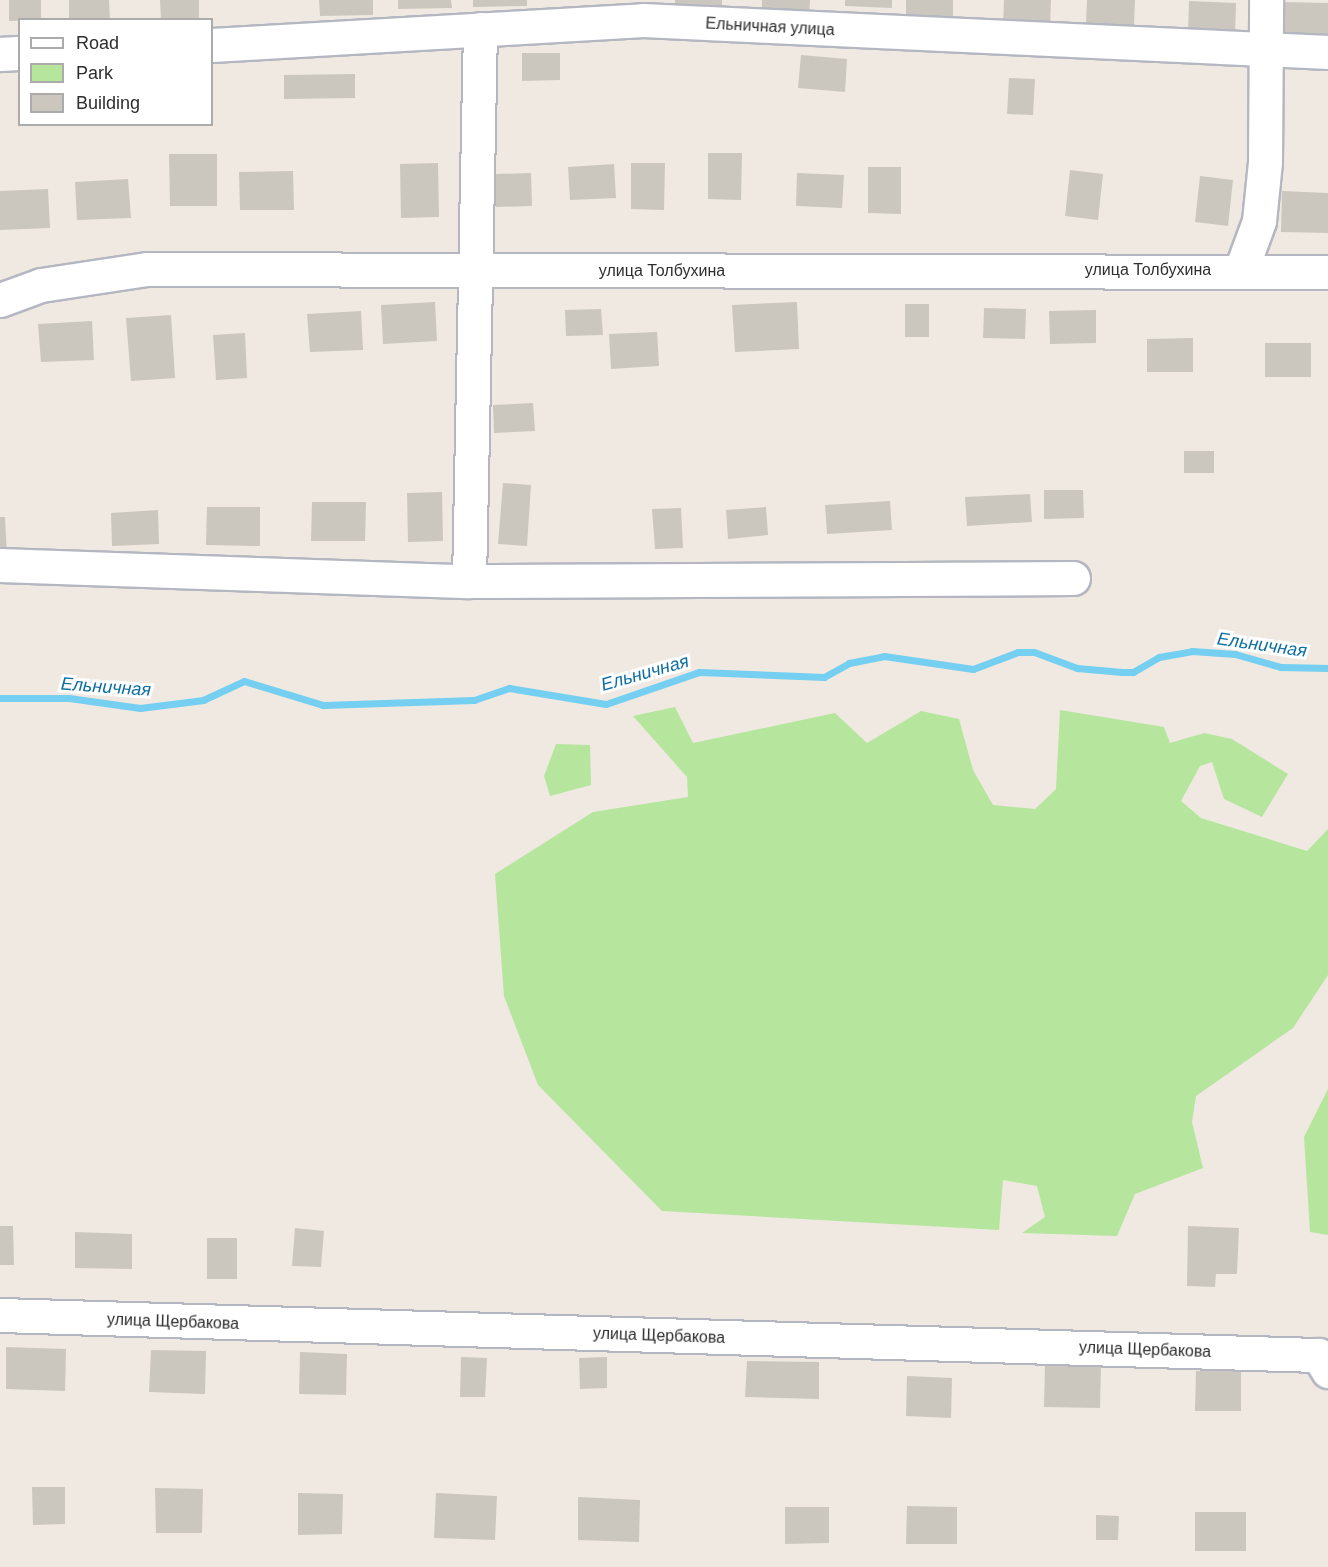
<!DOCTYPE html>
<html>
<head>
<meta charset="utf-8">
<style>
	body { margin:0 }
	#map { position:relative; width:1328px; height:1567px; overflow:hidden; background:#efe9e1; font-family:Helvetica,sans-serif }
	div>[style] { position:absolute }
	.green>* { inset:0; background:#b6e59e }
	.stream>* { height:7px; margin:-3.5px; padding:0 3.5px; transform-origin:3.5px; border-radius:3.5px; background:#75cff0 }
	.building>* { inset:0; background:#cbc7bf }
	.roads { filter:drop-shadow(2px 0 #b4b7c1) drop-shadow(-2px 0 #b4b7c1) drop-shadow(0 2px #b4b7c1) drop-shadow(0 -2px #b4b7c1) }
	.minor>* { height:33px; margin:-16.5px; padding:0 16.5px; transform-origin:16.5px; border-radius:16.5px; background:#fff }
	span { translate:-50% -50%; white-space:nowrap; text-align:center; line-height:1.15; -webkit-text-stroke:6px #fff; paint-order:stroke }
	.street-label { font-size:16px; color:#2e2e2e }
	.water-label { font-size:18px; color:#0d6fa3; font-style:italic }
	.legend { position:absolute; left:18px; top:18px; width:195px; height:108px; box-sizing:border-box; background:#fff; border:2px solid #ababab; margin:0; padding:8px 10px; list-style:none; font-size:18px; color:#2e2e2e }
	.legend li { display:flex; align-items:center; gap:12px; height:30px }
	.legend b { width:30px; border:2px solid #ababab }
</style>
</head>
<body>
<div id="map">
	<div class="green">
		<div style="clip-path:polygon(675px 707px,693px 743px,835px 713px,867px 743px,921px 711px,959px 719px,973px 770px,993px 805px,1035px 809px,1056px 789px,1060px 710px,1164px 727px,1170px 743px,1204px 733px,1232px 739px,1288px 774px,1262px 817px,1224px 799px,1212px 762px,1200px 766px,1181px 801px,1201px 818px,1307px 851px,1328px 829px,1328px 975px,1293px 1028px,1196px 1096px,1192px 1122px,1203px 1168px,1135px 1194px,1117px 1236px,1022px 1233px,1045px 1217px,1037px 1186px,1003px 1180px,999px 1230px,662px 1211px,538px 1085px,504px 996px,495px 874px,593px 812px,688px 797px,687px 777px,633px 716px)"></div>
		<div style="clip-path:polygon(556px 744px,590px 745px,591px 785px,550px 796px,544px 776px)"></div>
		<div style="clip-path:polygon(1328px 1089px,1328px 1235px,1310px 1232px,1304px 1137px)"></div>
	</div>
	<div class="stream">
		<div style="left:0;top:698px;width:69px"></div>
		<div style="left:69px;top:698px;width:72px;rotate:8deg"></div>
		<div style="left:140px;top:708px;width:64px;rotate:-7.2deg"></div>
		<div style="left:203px;top:700px;width:45px;rotate:-24.9deg"></div>
		<div style="left:244px;top:681px;width:83px;rotate:16.9deg"></div>
		<div style="left:323px;top:705px;width:151px;rotate:-1.9deg"></div>
		<div style="left:474px;top:700px;width:37px;rotate:-19deg"></div>
		<div style="left:509px;top:688px;width:98px;rotate:9.4deg"></div>
		<div style="left:606px;top:704px;width:98px;rotate:-19deg"></div>
		<div style="left:699px;top:672px;width:125px;rotate:2.3deg"></div>
		<div style="left:824px;top:677px;width:29px;rotate:-29deg"></div>
		<div style="left:849px;top:663px;width:36px;rotate:-11deg"></div>
		<div style="left:884px;top:656px;width:90px;rotate:8.3deg"></div>
		<div style="left:973px;top:669px;width:48px;rotate:-20.7deg"></div>
		<div style="left:1018px;top:652px;width:16px"></div>
		<div style="left:1034px;top:652px;width:46px;rotate:20.4deg"></div>
		<div style="left:1077px;top:668px;width:45px;rotate:5.1deg"></div>
		<div style="left:1122px;top:672px;width:11px"></div>
		<div style="left:1133px;top:672px;width:30px;rotate:-30deg"></div>
		<div style="left:1159px;top:657px;width:34px;rotate:-10deg"></div>
		<div style="left:1192px;top:651px;width:43px;rotate:4deg"></div>
		<div style="left:1235px;top:654px;width:48px;rotate:15.8deg"></div>
		<div style="left:1281px;top:667px;width:47px;rotate:1.2deg"></div>
	</div>
	<div class="building">
		<div style="clip-path:polygon(9px 0,41px 0,41px 20px,9px 21px)"></div>
		<div style="clip-path:polygon(69px 0,109px 0,110px 20px,69px 20px)"></div>
		<div style="clip-path:polygon(160px 0,199px 0,199px 18px,161px 19px)"></div>
		<div style="clip-path:polygon(319px 0,373px 0,373px 15px,320px 16px)"></div>
		<div style="clip-path:polygon(398px 0,451px 0,452px 8px,398px 9px)"></div>
		<div style="clip-path:polygon(473px 0,527px 0,527px 6px,473px 7px)"></div>
		<div style="clip-path:polygon(675px 0,722px 0,722px 8px,675px 6px)"></div>
		<div style="clip-path:polygon(762px 0,810px 0,809px 16px,762px 14px)"></div>
		<div style="clip-path:polygon(845px 0,892px 0,892px 8px,845px 6px)"></div>
		<div style="clip-path:polygon(906px 0,953px 0,953px 18px,906px 16px)"></div>
		<div style="clip-path:polygon(1004px 0,1051px 0,1050px 29px,1003px 27px)"></div>
		<div style="clip-path:polygon(1087px 0,1135px 0,1134px 27px,1086px 25px)"></div>
		<div style="clip-path:polygon(1189px 1px,1236px 3px,1235px 36px,1188px 34px)"></div>
		<div style="clip-path:polygon(1282px 2px,1328px 3px,1328px 35px,1282px 33px)"></div>
		<div style="clip-path:polygon(522px 53px,560px 53px,560px 80px,522px 81px)"></div>
		<div style="clip-path:polygon(801px 55px,847px 59px,845px 92px,798px 88px)"></div>
		<div style="clip-path:polygon(355px 74px,355px 98px,284px 99px,284px 75px)"></div>
		<div style="clip-path:polygon(1009px 78px,1035px 79px,1033px 115px,1007px 114px)"></div>
		<div style="clip-path:polygon(708px 153px,742px 153px,741px 200px,708px 199px)"></div>
		<div style="clip-path:polygon(169px 154px,217px 154px,217px 206px,170px 206px)"></div>
		<div style="clip-path:polygon(438px 163px,439px 217px,401px 218px,400px 164px)"></div>
		<div style="clip-path:polygon(631px 163px,665px 163px,664px 210px,631px 209px)"></div>
		<div style="clip-path:polygon(614px 164px,616px 198px,570px 200px,568px 167px)"></div>
		<div style="clip-path:polygon(868px 167px,901px 167px,901px 214px,868px 213px)"></div>
		<div style="clip-path:polygon(1070px 170px,1103px 174px,1098px 220px,1065px 216px)"></div>
		<div style="clip-path:polygon(293px 171px,294px 210px,240px 210px,239px 172px)"></div>
		<div style="clip-path:polygon(531px 173px,532px 206px,496px 207px,495px 174px)"></div>
		<div style="clip-path:polygon(797px 173px,844px 175px,842px 208px,796px 206px)"></div>
		<div style="clip-path:polygon(1200px 176px,1233px 180px,1228px 226px,1195px 222px)"></div>
		<div style="clip-path:polygon(128px 179px,131px 218px,77px 220px,75px 182px)"></div>
		<div style="clip-path:polygon(48px 189px,50px 228px,0 230px,0 191px)"></div>
		<div style="clip-path:polygon(1282px 191px,1328px 193px,1328px 233px,1281px 232px)"></div>
		<div style="clip-path:polygon(435px 302px,437px 341px,383px 344px,381px 305px)"></div>
		<div style="clip-path:polygon(797px 302px,799px 349px,735px 352px,732px 305px)"></div>
		<div style="clip-path:polygon(905px 304px,929px 304px,929px 337px,905px 337px)"></div>
		<div style="clip-path:polygon(984px 308px,1026px 309px,1025px 339px,983px 338px)"></div>
		<div style="clip-path:polygon(601px 309px,603px 335px,566px 336px,565px 310px)"></div>
		<div style="clip-path:polygon(1096px 310px,1096px 343px,1050px 344px,1049px 311px)"></div>
		<div style="clip-path:polygon(361px 311px,363px 350px,310px 352px,307px 314px)"></div>
		<div style="clip-path:polygon(171px 315px,175px 378px,131px 381px,126px 318px)"></div>
		<div style="clip-path:polygon(92px 321px,94px 360px,41px 362px,38px 324px)"></div>
		<div style="clip-path:polygon(657px 332px,659px 366px,611px 369px,609px 334px)"></div>
		<div style="clip-path:polygon(245px 333px,247px 378px,216px 380px,213px 335px)"></div>
		<div style="clip-path:polygon(1193px 338px,1193px 372px,1147px 372px,1147px 339px)"></div>
		<div style="clip-path:polygon(1265px 343px,1311px 343px,1311px 377px,1265px 377px)"></div>
		<div style="clip-path:polygon(533px 403px,535px 431px,494px 433px,493px 405px)"></div>
		<div style="clip-path:polygon(1184px 451px,1214px 451px,1214px 473px,1184px 473px)"></div>
		<div style="clip-path:polygon(503px 483px,531px 485px,527px 546px,498px 544px)"></div>
		<div style="clip-path:polygon(1044px 490px,1083px 490px,1084px 518px,1044px 519px)"></div>
		<div style="clip-path:polygon(442px 492px,443px 541px,408px 542px,407px 493px)"></div>
		<div style="clip-path:polygon(1030px 494px,1032px 522px,967px 526px,965px 497px)"></div>
		<div style="clip-path:polygon(890px 501px,892px 530px,827px 534px,825px 505px)"></div>
		<div style="clip-path:polygon(312px 502px,366px 502px,365px 541px,311px 541px)"></div>
		<div style="clip-path:polygon(207px 507px,260px 507px,260px 546px,206px 545px)"></div>
		<div style="clip-path:polygon(766px 507px,768px 535px,728px 539px,726px 510px)"></div>
		<div style="clip-path:polygon(681px 508px,683px 548px,655px 549px,652px 509px)"></div>
		<div style="clip-path:polygon(158px 510px,159px 544px,112px 546px,111px 513px)"></div>
		<div style="clip-path:polygon(0 517px,5px 517px,7px 556px,0 556px)"></div>
		<div style="clip-path:polygon(0 1226px,13px 1226px,14px 1265px,0 1265px)"></div>
		<div style="clip-path:polygon(1188px 1226px,1239px 1228px,1237px 1274px,1216px 1274px,1215px 1287px,1187px 1286px)"></div>
		<div style="clip-path:polygon(295px 1228px,324px 1231px,321px 1267px,292px 1266px)"></div>
		<div style="clip-path:polygon(75px 1232px,132px 1234px,132px 1269px,75px 1268px)"></div>
		<div style="clip-path:polygon(207px 1238px,237px 1238px,237px 1279px,207px 1279px)"></div>
		<div style="clip-path:polygon(6px 1347px,66px 1349px,65px 1391px,6px 1389px)"></div>
		<div style="clip-path:polygon(151px 1350px,206px 1351px,205px 1394px,149px 1392px)"></div>
		<div style="clip-path:polygon(300px 1352px,347px 1354px,346px 1395px,299px 1394px)"></div>
		<div style="clip-path:polygon(461px 1357px,487px 1358px,485px 1397px,460px 1397px)"></div>
		<div style="clip-path:polygon(607px 1357px,607px 1388px,580px 1389px,579px 1358px)"></div>
		<div style="clip-path:polygon(747px 1361px,819px 1362px,819px 1399px,745px 1397px)"></div>
		<div style="clip-path:polygon(1045px 1365px,1101px 1366px,1100px 1408px,1044px 1407px)"></div>
		<div style="clip-path:polygon(1196px 1371px,1241px 1371px,1241px 1411px,1195px 1411px)"></div>
		<div style="clip-path:polygon(907px 1376px,952px 1378px,951px 1418px,906px 1416px)"></div>
		<div style="clip-path:polygon(32px 1487px,65px 1487px,65px 1524px,33px 1525px)"></div>
		<div style="clip-path:polygon(155px 1488px,203px 1489px,202px 1533px,156px 1533px)"></div>
		<div style="clip-path:polygon(298px 1493px,343px 1494px,342px 1534px,298px 1535px)"></div>
		<div style="clip-path:polygon(436px 1493px,497px 1496px,495px 1540px,434px 1538px)"></div>
		<div style="clip-path:polygon(578px 1497px,640px 1500px,639px 1542px,578px 1540px)"></div>
		<div style="clip-path:polygon(907px 1506px,957px 1507px,957px 1544px,906px 1544px)"></div>
		<div style="clip-path:polygon(785px 1507px,829px 1507px,829px 1543px,785px 1544px)"></div>
		<div style="clip-path:polygon(1195px 1512px,1246px 1512px,1246px 1551px,1195px 1551px)"></div>
		<div style="clip-path:polygon(1096px 1515px,1119px 1516px,1118px 1540px,1096px 1540px)"></div>
	</div>
	<div class="roads">
		<div class="minor">
			<div style="left:212px;top:45px;width:432px;rotate:-3.3deg"></div>
			<div style="left:643px;top:20px;width:686px;rotate:2.67deg"></div>
			<div style="left:0;top:54px;width:20px;rotate:-3deg"></div>
			<div style="left:1241px;top:270px;width:52px;rotate:-69.8deg"></div>
			<div style="left:1259px;top:221px;width:59px;rotate:-84.2deg"></div>
			<div style="left:1265px;top:162px;width:162px;rotate:-89.6deg"></div>
			<div style="left:0;top:300px;width:44px;rotate:-20.1deg"></div>
			<div style="left:41px;top:285px;width:107px;rotate:-8.6deg"></div>
			<div style="left:147px;top:269px;width:1181px;rotate:0.15deg"></div>
			<div style="left:0;top:565px;width:469px;rotate:2deg"></div>
			<div style="left:469px;top:581px;width:604px;rotate:-0.28deg"></div>
			<div style="left:469px;top:581px;width:552px;rotate:-88.86deg"></div>
			<div style="left:0;top:1315px;width:1319px;rotate:1.74deg"></div>
			<div style="left:1318px;top:1355px;width:19px;rotate:58deg"></div>
		</div>
	</div>
	<div class="street-label">
		<span style="left:770px;top:27px;rotate:3deg">Ельничная улица</span>
		<span style="left:1148px;top:270px">улица Толбухина</span>
		<span style="left:662px;top:271px">улица Толбухина</span>
		<span style="left:173px;top:1322px;rotate:2deg">улица Щербакова</span>
		<span style="left:659px;top:1336px;rotate:2deg">улица Щербакова</span>
		<span style="left:1145px;top:1350px;rotate:2deg">улица Щербакова</span>
	</div>
	<div class="water-label">
		<span style="left:1262px;top:645px;rotate:8deg">Ельничная</span>
		<span style="left:645px;top:673px;rotate:-16deg">Ельничная</span>
		<span style="left:106px;top:687px;rotate:4deg">Ельничная</span>
	</div>
	<ul class="legend">
	<li><b style="height:8px;background:#fff"></b>Road</li>
	<li><b style="height:16px;background:#b6e59e"></b>Park</li>
	<li><b style="height:16px;background:#cbc7bf"></b>Building</li>
	</ul>
</div>
</body>
</html>
